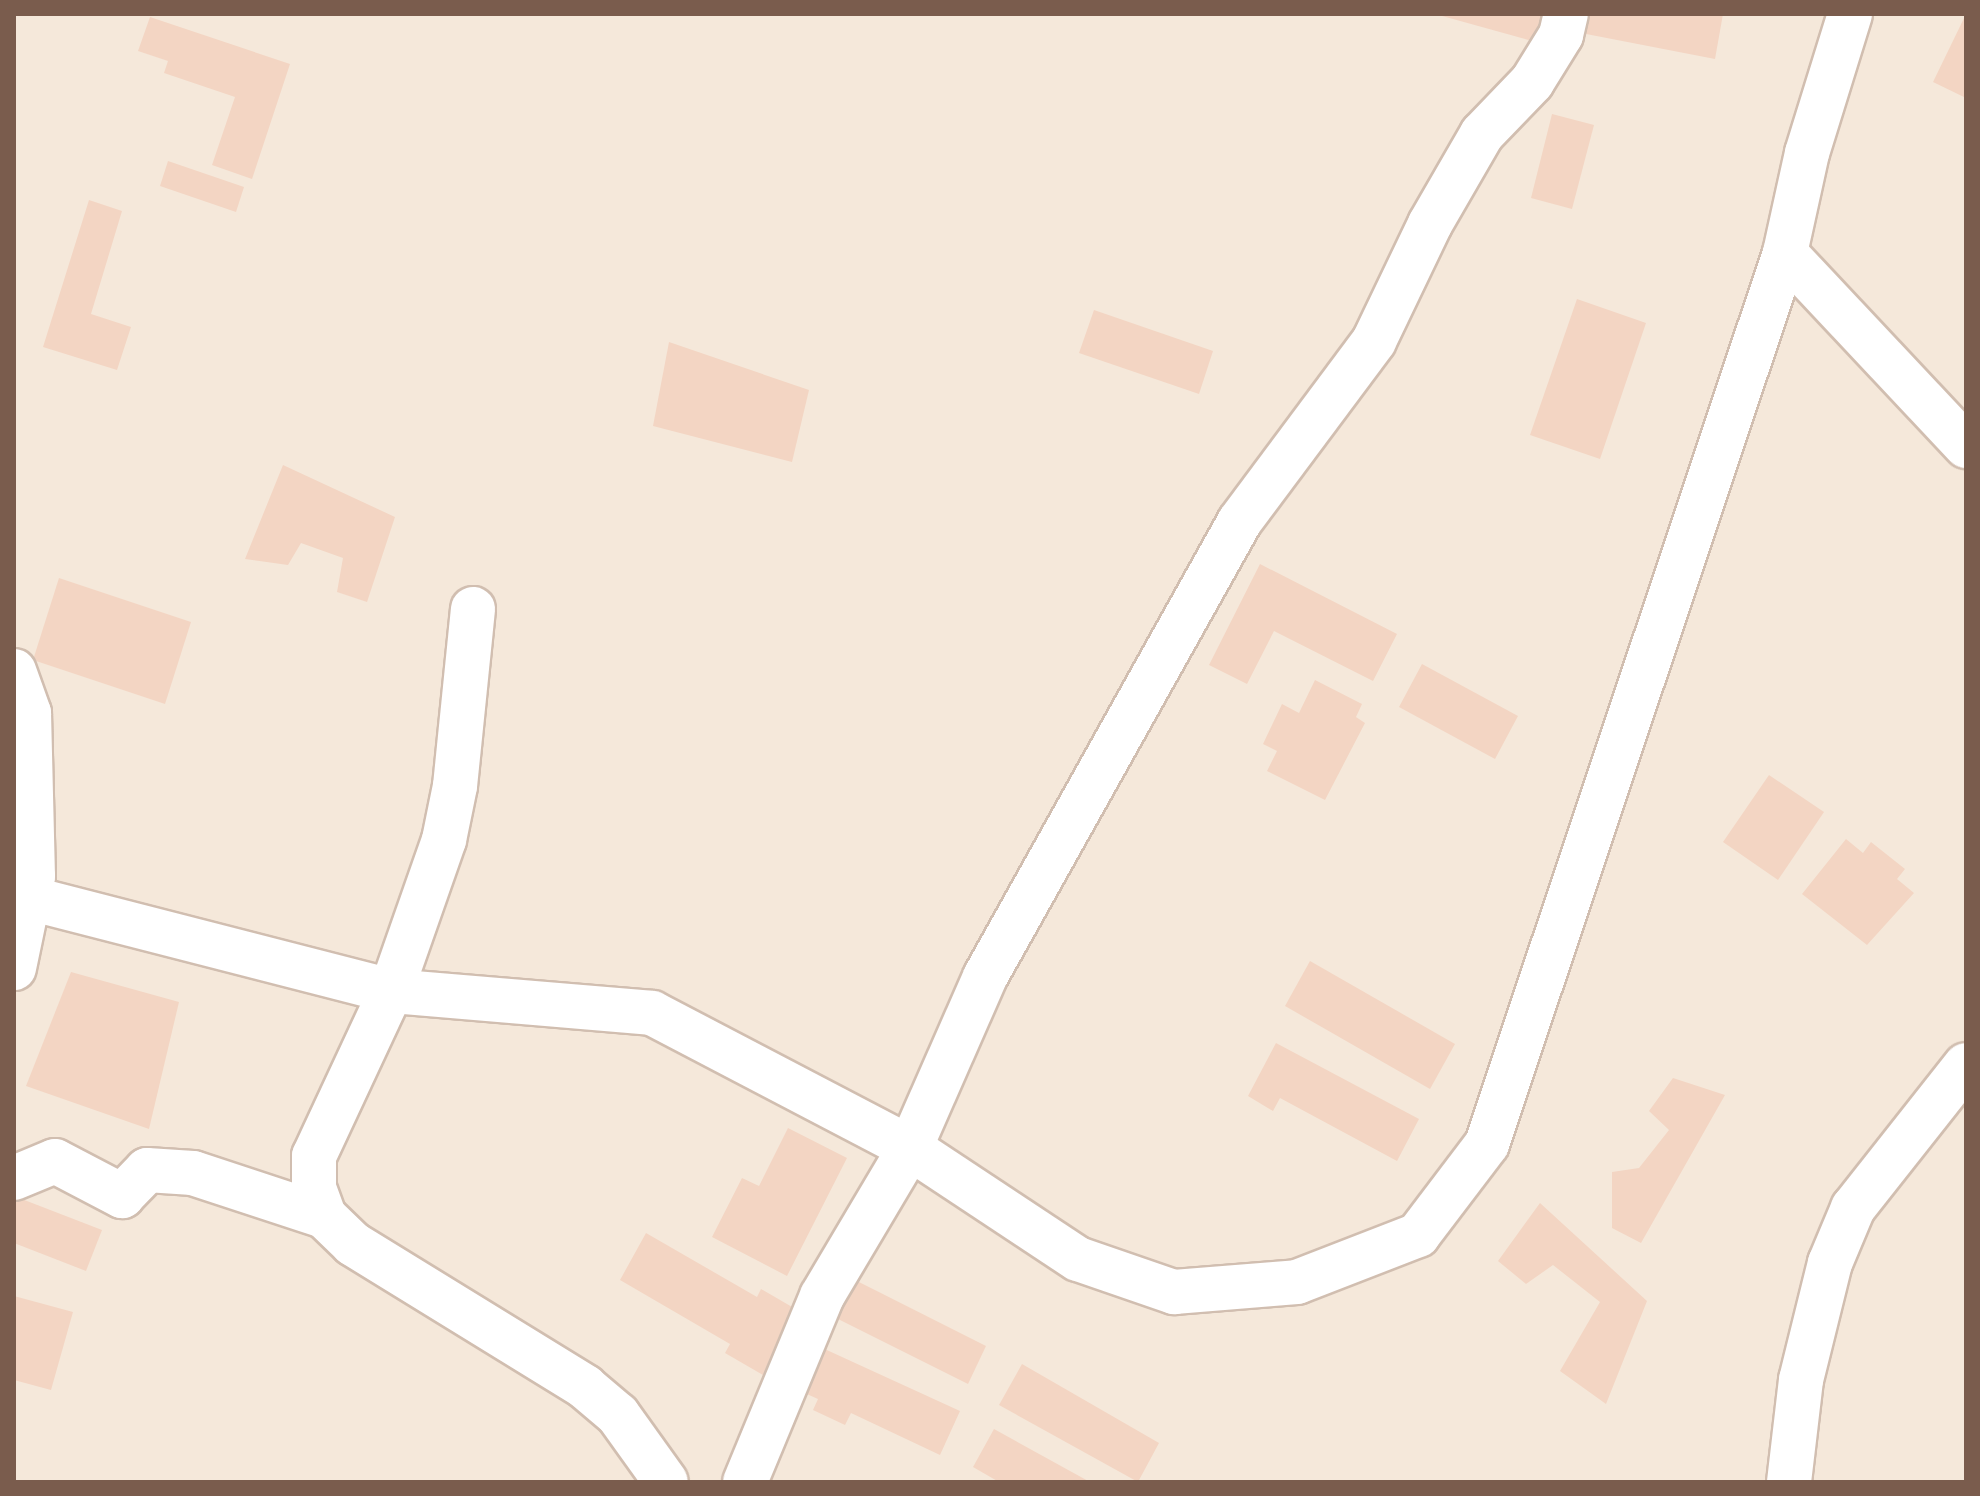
<!DOCTYPE html>
<html>
<head>
<meta charset="utf-8">
<style>
	body { margin:0 }
	#map { position:relative; width:1980px; height:1496px; overflow:hidden; background:#fdf6ec; font-family:"DM Sans",sans-serif }
	div>[style] { position:absolute }
	.residential>* { inset:0; background:#f5e8da }
	.building>* { inset:0; background:#f3d5c3 }
	.roads { filter:drop-shadow(2px 0 #d1beb0) drop-shadow(-2px 0 #d1beb0) drop-shadow(0 2px #d1beb0) drop-shadow(0 -2px #d1beb0) }
	.minor>* { height:44px; margin:-22px; padding:0 22px; transform-origin:22px; border-radius:22px; background:#fff }
	span { translate:-50% -50%; white-space:nowrap; text-align:center; line-height:1.15; -webkit-text-stroke:6px #fffaf3; paint-order:stroke }
	.frame { position:absolute; inset:0; border:16px solid #7a5c4d; pointer-events:none }
</style>
</head>
<body>
<div id="map">
	<div class="residential">
		<div style="clip-path:polygon(14px 14px,1966px 14px,1966px 1482px,14px 1482px)"></div>
	</div>
	<div class="building">
		<div style="clip-path:polygon(1435px 14px,1551px 14px,1543px 44px)"></div>
		<div style="clip-path:polygon(1584px 14px,1723px 14px,1715px 59px,1581px 33px)"></div>
		<div style="clip-path:polygon(1966px 14px,1966px 98px,1933px 82px)"></div>
		<div style="clip-path:polygon(150px 17px,290px 64px,252px 179px,212px 165px,235px 97px,164px 73px,168px 61px,138px 51px)"></div>
		<div style="clip-path:polygon(1552px 114px,1594px 125px,1572px 209px,1531px 198px)"></div>
		<div style="clip-path:polygon(168px 161px,244px 187px,236px 212px,160px 186px)"></div>
		<div style="clip-path:polygon(89px 200px,122px 211px,91px 314px,131px 327px,117px 370px,43px 347px)"></div>
		<div style="clip-path:polygon(1577px 299px,1646px 323px,1600px 459px,1530px 435px)"></div>
		<div style="clip-path:polygon(1094px 310px,1213px 351px,1199px 394px,1079px 353px)"></div>
		<div style="clip-path:polygon(669px 342px,809px 390px,792px 462px,653px 426px)"></div>
		<div style="clip-path:polygon(283px 465px,395px 517px,367px 602px,337px 592px,343px 558px,301px 543px,288px 565px,245px 559px)"></div>
		<div style="clip-path:polygon(1260px 564px,1397px 634px,1373px 681px,1274px 631px,1247px 684px,1209px 665px)"></div>
		<div style="clip-path:polygon(59px 578px,191px 622px,165px 704px,33px 660px)"></div>
		<div style="clip-path:polygon(1422px 664px,1518px 716px,1495px 759px,1399px 707px)"></div>
		<div style="clip-path:polygon(1315px 680px,1362px 704px,1356px 717px,1365px 723px,1325px 800px,1267px 771px,1277px 751px,1263px 744px,1282px 704px,1299px 713px)"></div>
		<div style="clip-path:polygon(1769px 775px,1824px 812px,1778px 880px,1723px 842px)"></div>
		<div style="clip-path:polygon(1846px 839px,1863px 853px,1871px 842px,1905px 869px,1897px 879px,1914px 893px,1867px 945px,1802px 894px)"></div>
		<div style="clip-path:polygon(1310px 961px,1455px 1044px,1430px 1089px,1285px 1006px)"></div>
		<div style="clip-path:polygon(71px 972px,179px 1002px,149px 1129px,26px 1086px)"></div>
		<div style="clip-path:polygon(1276px 1043px,1419px 1119px,1397px 1161px,1280px 1098px,1273px 1111px,1248px 1096px)"></div>
		<div style="clip-path:polygon(1673px 1078px,1725px 1095px,1641px 1243px,1612px 1228px,1612px 1172px,1639px 1168px,1669px 1130px,1649px 1111px)"></div>
		<div style="clip-path:polygon(788px 1128px,847px 1158px,787px 1276px,712px 1237px,742px 1178px,759px 1186px)"></div>
		<div style="clip-path:polygon(14px 1196px,102px 1230px,86px 1271px,14px 1243px)"></div>
		<div style="clip-path:polygon(1540px 1203px,1647px 1301px,1606px 1404px,1560px 1371px,1600px 1302px,1553px 1265px,1526px 1284px,1498px 1261px)"></div>
		<div style="clip-path:polygon(646px 1233px,757px 1297px,761px 1289px,799px 1311px,763px 1375px,725px 1353px,730px 1344px,620px 1280px)"></div>
		<div style="clip-path:polygon(855px 1280px,986px 1346px,968px 1384px,836px 1318px)"></div>
		<div style="clip-path:polygon(14px 1296px,73px 1312px,51px 1390px,14px 1380px)"></div>
		<div style="clip-path:polygon(818px 1346px,960px 1411px,940px 1455px,851px 1413px,845px 1425px,813px 1410px,818px 1399px,798px 1390px)"></div>
		<div style="clip-path:polygon(1022px 1364px,1159px 1443px,1138px 1482px,999px 1405px)"></div>
		<div style="clip-path:polygon(994px 1429px,1090px 1482px,999px 1482px,973px 1467px)"></div>
	</div>
	<div class="roads">
		<div class="minor">
			<div style="left:1785px;top:253px;width:265px;rotate:46.8deg"></div>
			<div style="left:473px;top:609px;width:178px;rotate:95.8deg"></div>
			<div style="left:455px;top:786px;width:55px;rotate:101.5deg"></div>
			<div style="left:444px;top:840px;width:160px;rotate:109.3deg"></div>
			<div style="left:391px;top:991px;width:182px;rotate:115deg"></div>
			<div style="left:314px;top:1156px;width:32px;rotate:90deg"></div>
			<div style="left:314px;top:1188px;width:30px;rotate:70deg"></div>
			<div style="left:324px;top:1216px;width:40px;rotate:44deg"></div>
			<div style="left:353px;top:1244px;width:273px;rotate:31.6deg"></div>
			<div style="left:585px;top:1387px;width:43px;rotate:40.3deg"></div>
			<div style="left:618px;top:1415px;width:82px;rotate:54.4deg"></div>
			<div style="left:14px;top:671px;width:45px;rotate:70.3deg"></div>
			<div style="left:29px;top:713px;width:163px;rotate:88.6deg"></div>
			<div style="left:33px;top:876px;width:94px;rotate:101.7deg"></div>
			<div style="left:29px;top:898px;width:374px;rotate:14.4deg"></div>
			<div style="left:391px;top:991px;width:262px;rotate:4.8deg"></div>
			<div style="left:652px;top:1013px;width:291px;rotate:27.6deg"></div>
			<div style="left:910px;top:1148px;width:201px;rotate:33.5deg"></div>
			<div style="left:1078px;top:1259px;width:102px;rotate:19deg"></div>
			<div style="left:1174px;top:1292px;width:123px;rotate:-4.6deg"></div>
			<div style="left:1297px;top:1282px;width:130px;rotate:-21.2deg"></div>
			<div style="left:1418px;top:1235px;width:114px;rotate:-52.8deg"></div>
			<div style="left:1487px;top:1144px;width:940px;rotate:-71.51deg"></div>
			<div style="left:1785px;top:253px;width:102px;rotate:-77.6deg"></div>
			<div style="left:1807px;top:153px;width:145px;rotate:-72.8deg"></div>
			<div style="left:14px;top:1178px;width:44px;rotate:-22.5deg"></div>
			<div style="left:55px;top:1161px;width:76px;rotate:27.6deg"></div>
			<div style="left:122px;top:1196px;width:36px;rotate:-46deg"></div>
			<div style="left:147px;top:1170px;width:46px;rotate:3.7deg"></div>
			<div style="left:193px;top:1173px;width:138px;rotate:18.2deg"></div>
			<div style="left:745px;top:1482px;width:201px;rotate:-67.5deg"></div>
			<div style="left:822px;top:1296px;width:172px;rotate:-59.3deg"></div>
			<div style="left:910px;top:1148px;width:187px;rotate:-66.3deg"></div>
			<div style="left:985px;top:977px;width:522px;rotate:-60.79deg"></div>
			<div style="left:1240px;top:521px;width:224px;rotate:-53.3deg"></div>
			<div style="left:1374px;top:341px;width:130px;rotate:-64.4deg"></div>
			<div style="left:1430px;top:224px;width:104px;rotate:-60deg"></div>
			<div style="left:1482px;top:134px;width:72px;rotate:-46.1deg"></div>
			<div style="left:1532px;top:82px;width:55px;rotate:-58.3deg"></div>
			<div style="left:1561px;top:35px;width:22px;rotate:-77deg"></div>
			<div style="left:1789px;top:1482px;width:103px;rotate:-83.3deg"></div>
			<div style="left:1801px;top:1380px;width:121px;rotate:-76.1deg"></div>
			<div style="left:1830px;top:1263px;width:60px;rotate:-67.3deg"></div>
			<div style="left:1853px;top:1208px;width:182px;rotate:-51.7deg"></div>
		</div>
	</div>
	<div class="frame"></div>
</div>
</body>
</html>
